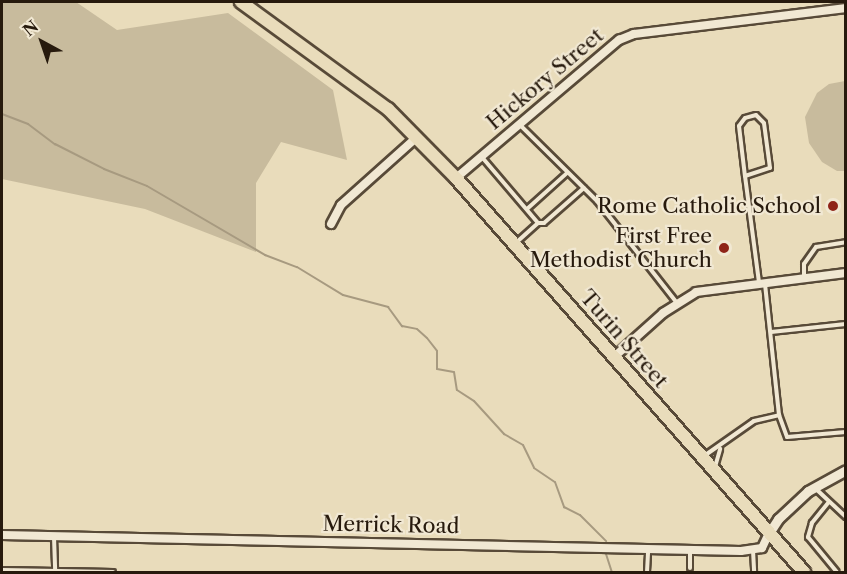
<!DOCTYPE html>
<html>
<head>
<meta charset="utf-8">
<style>
	body { margin:0 }
	#map { position:relative; width:847px; height:574px; overflow:hidden; background:#e9dcbb; font-family:"Libre Caslon Text",serif }
	div>[style] { position:absolute }
	.green>* { inset:0; background:#c8bb9d }
	.stream>* { height:2px; margin:-1px; padding:0 1px; transform-origin:1px; border-radius:1px; background:#a79a80 }
	.roads { filter:drop-shadow(2px 0 #584a38) drop-shadow(-2px 0 #584a38) drop-shadow(0 2px #584a38) drop-shadow(0 -2px #584a38) }
	.service>* { height:4px; margin:-2px; padding:0 2px; transform-origin:2px; border-radius:2px; background:#f1e8d3 }
	.minor>* { height:8px; margin:-4px; padding:0 4px; transform-origin:4px; border-radius:4px; background:#f1e8d3 }
	.tertiary>* { height:9px; margin:-4.5px; padding:0 4.5px; transform-origin:4.5px; border-radius:4.5px; background:#f1e8d3 }
	.primary>* { height:12px; margin:-6px; padding:0 6px; transform-origin:6px; border-radius:6px; background:#e9dcbb }
	.dots>* { width:16px; height:16px; translate:-50% -50%; box-sizing:border-box; border:3px solid #f1e8d3; border-radius:50% }
	span { translate:-50% -50%; white-space:nowrap; text-align:center; line-height:1.15; -webkit-text-stroke:4.5px #f1e8d3; paint-order:stroke }
	.street-label { font-size:21px; color:#271a0d }
	.poi-label { font-size:21px; color:#271a0d }
	.right { translate:-100% -50%; text-align:right }
	.frame { position:absolute; inset:0; border:3px solid #271a0d; pointer-events:none }
	.north { position:absolute; left:12px; top:12px; width:60px; height:60px; -webkit-text-stroke:4px #f1e8d3; paint-order:stroke; rotate:320deg; font-size:16px; font-weight:700; line-height:24px; text-align:center; color:#271a0d }
	.north::after { content:''; display:block; margin:auto; width:21px; height:27px; background:#271a0d; clip-path:polygon(50% 0,100% 100%,50% 72%,0 100%) }
</style>
</head>
<body>
<div id="map">
	<div class="green">
		<div style="clip-path:polygon(2px 2px,76px 2px,117px 30px,228px 13px,333px 90px,347px 160px,281px 142px,256px 183px,256px 252px,145px 209px,2px 179px)"></div>
		<div style="clip-path:polygon(845px 81px,845px 171px,837px 171px,822px 162px,809px 143px,805px 117px,817px 93px,829px 84px)"></div>
	</div>
	<div class="stream">
		<div style="left:2px;top:114px;width:28px;rotate:21deg"></div>
		<div style="left:28px;top:124px;width:34px;rotate:37deg"></div>
		<div style="left:55px;top:144px;width:55px;rotate:27deg"></div>
		<div style="left:104px;top:169px;width:46px;rotate:21.6deg"></div>
		<div style="left:147px;top:186px;width:137px;rotate:30.3deg"></div>
		<div style="left:265px;top:255px;width:34px;rotate:21deg"></div>
		<div style="left:297px;top:267px;width:54px;rotate:31.3deg"></div>
		<div style="left:343px;top:295px;width:47px;rotate:14.9deg"></div>
		<div style="left:388px;top:307px;width:24px;rotate:54deg"></div>
		<div style="left:402px;top:326px;width:15px;rotate:11deg"></div>
		<div style="left:417px;top:329px;width:13px;rotate:42deg"></div>
		<div style="left:427px;top:338px;width:16px;rotate:52deg"></div>
		<div style="left:437px;top:351px;width:18px;rotate:90deg"></div>
		<div style="left:437px;top:369px;width:17px;rotate:10deg"></div>
		<div style="left:454px;top:372px;width:18px;rotate:81deg"></div>
		<div style="left:457px;top:390px;width:20px;rotate:33deg"></div>
		<div style="left:474px;top:401px;width:45px;rotate:47.7deg"></div>
		<div style="left:504px;top:434px;width:22px;rotate:30deg"></div>
		<div style="left:523px;top:445px;width:25px;rotate:64deg"></div>
		<div style="left:534px;top:468px;width:25px;rotate:34deg"></div>
		<div style="left:555px;top:482px;width:27px;rotate:70deg"></div>
		<div style="left:564px;top:507px;width:18px;rotate:27deg"></div>
		<div style="left:580px;top:515px;width:37px;rotate:45deg"></div>
		<div style="left:606px;top:554px;width:19px;rotate:72deg"></div>
	</div>
	<div class="roads">
		<div class="service">
			<div style="left:519px;top:124px;width:110px;rotate:44.6deg"></div>
			<div style="left:597px;top:201px;width:130px;rotate:51.9deg"></div>
			<div style="left:481px;top:156px;width:88px;rotate:49.6deg"></div>
			<div style="left:538px;top:223px;width:30px;rotate:138deg"></div>
			<div style="left:745px;top:176px;width:26px;rotate:-18deg"></div>
			<div style="left:770px;top:168px;width:45px;rotate:-97.6deg"></div>
			<div style="left:764px;top:123px;width:11px;rotate:-135deg"></div>
			<div style="left:756px;top:115px;width:11px;rotate:165deg"></div>
			<div style="left:745px;top:118px;width:10px;rotate:127deg"></div>
			<div style="left:739px;top:126px;width:50px;rotate:83.2deg"></div>
			<div style="left:745px;top:176px;width:107px;rotate:82.5deg"></div>
			<div style="left:527px;top:209px;width:54px;rotate:-42deg"></div>
			<div style="left:538px;top:223px;width:6px"></div>
			<div style="left:544px;top:223px;width:53px;rotate:-41.2deg"></div>
			<div style="left:804px;top:277px;width:13px;rotate:-90deg"></div>
			<div style="left:804px;top:264px;width:21px;rotate:-55deg"></div>
			<div style="left:816px;top:247px;width:30px;rotate:-9deg"></div>
			<div style="left:771px;top:332px;width:75px;rotate:-6.1deg"></div>
			<div style="left:779px;top:415px;width:23px;rotate:70deg"></div>
			<div style="left:787px;top:437px;width:59px;rotate:-4.8deg"></div>
			<div style="left:704px;top:456px;width:61px;rotate:-35deg"></div>
			<div style="left:754px;top:421px;width:26px;rotate:-13deg"></div>
			<div style="left:779px;top:415px;width:133px;rotate:-96.1deg"></div>
			<div style="left:715px;top:467px;width:19px;rotate:-74deg"></div>
			<div style="left:816px;top:489px;width:41px;rotate:43deg"></div>
			<div style="left:828px;top:503px;width:26px;rotate:129deg"></div>
			<div style="left:812px;top:523px;width:15px;rotate:106deg"></div>
			<div style="left:808px;top:537px;width:45px;rotate:50.4deg"></div>
			<div style="left:54px;top:537px;width:35px;rotate:88deg"></div>
			<div style="left:753px;top:550px;width:22px;rotate:87deg"></div>
			<div style="left:690px;top:568px;width:18px;rotate:-90deg"></div>
			<div style="left:2px;top:570px;width:111px;rotate:1deg"></div>
			<div style="left:647px;top:572px;width:22px;rotate:-87deg"></div>
		</div>
		<div class="minor">
			<div style="left:456px;top:178px;width:214px;rotate:-40.3deg"></div>
			<div style="left:619px;top:40px;width:16px;rotate:-22deg"></div>
			<div style="left:634px;top:34px;width:214px;rotate:-7deg"></div>
			<div style="left:331px;top:224px;width:21px;rotate:-62deg"></div>
			<div style="left:341px;top:205px;width:102px;rotate:-41.8deg"></div>
			<div style="left:614px;top:357px;width:66px;rotate:-41.9deg"></div>
			<div style="left:663px;top:313px;width:39px;rotate:-32deg"></div>
			<div style="left:696px;top:292px;width:151px;rotate:-7.2deg"></div>
			<div style="left:2px;top:535px;width:739px;rotate:1.24deg"></div>
			<div style="left:741px;top:551px;width:21px;rotate:-8deg"></div>
			<div style="left:762px;top:548px;width:17px;rotate:-65deg"></div>
		</div>
		<div class="tertiary">
			<div style="left:769px;top:533px;width:17px;rotate:-57deg"></div>
			<div style="left:778px;top:519px;width:41px;rotate:-43deg"></div>
			<div style="left:808px;top:491px;width:43px;rotate:-28.9deg"></div>
		</div>
		<div class="primary">
			<div style="left:241px;top:2px;width:182px;rotate:36.1deg"></div>
			<div style="left:388px;top:109px;width:97px;rotate:45.4deg"></div>
			<div style="left:456px;top:178px;width:526px;rotate:48.55deg"></div>
		</div>
	</div>
	<div class="dots">
		<div style="left:833px;top:206px;background:#8f2418"></div>
		<div style="left:724px;top:248px;background:#8f2418"></div>
	</div>
	<div class="street-label">
		<span style="left:545px;top:79px;rotate:-40deg">Hickory Street</span>
		<span style="left:624px;top:339px;rotate:49deg">Turin Street</span>
		<span style="left:391px;top:525px;rotate:1deg">Merrick Road</span>
	</div>
	<div class="poi-label">
		<span class="right" style="left:821px;top:206px">Rome Catholic School</span>
		<span class="right" style="left:712px;top:248px">First Free<br>Methodist Church</span>
	</div>
	<div class="frame"></div>
	<div class="north">N</div>
</div>
</body>
</html>
